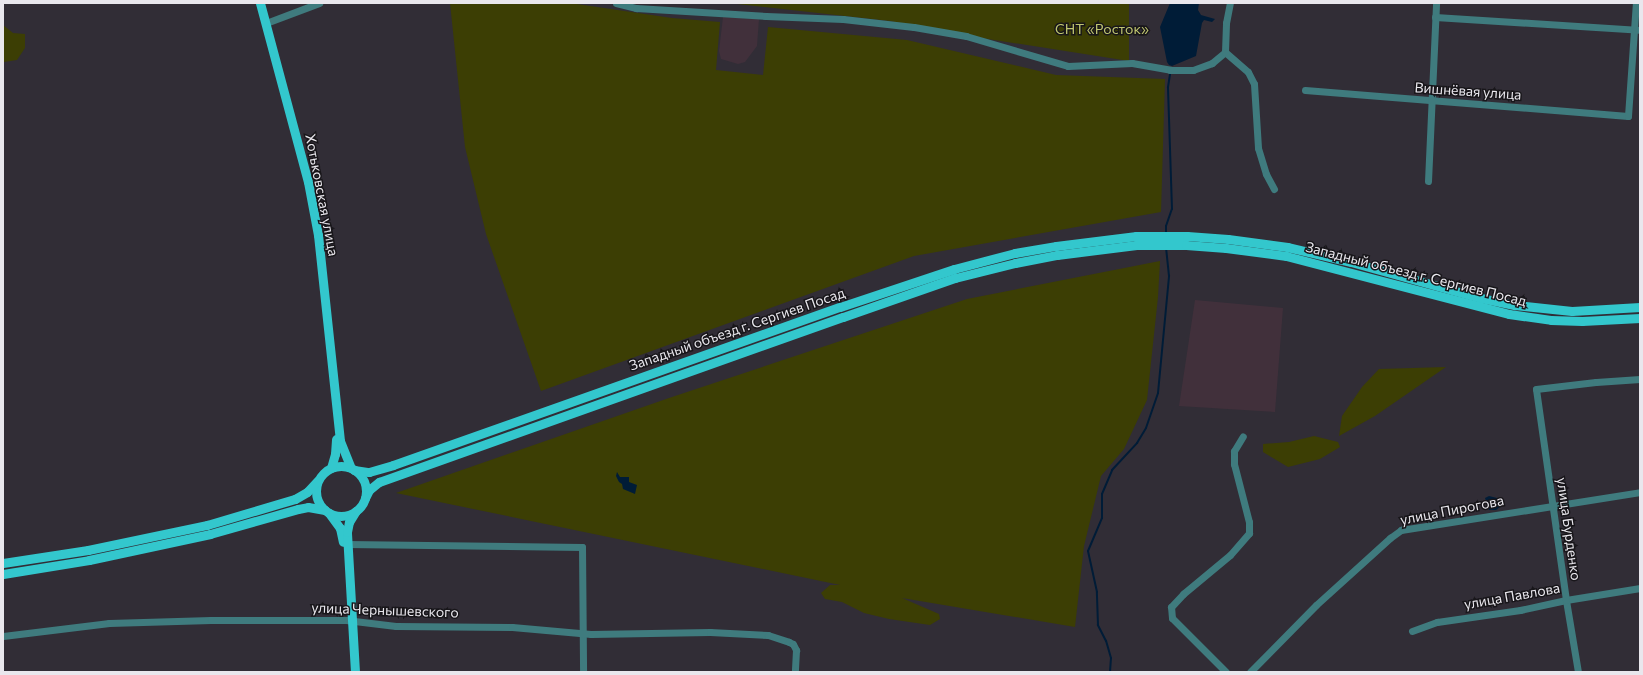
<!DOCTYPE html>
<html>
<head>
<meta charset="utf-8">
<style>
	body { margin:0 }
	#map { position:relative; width:1643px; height:675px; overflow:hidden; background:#312d36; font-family:Commissioner,sans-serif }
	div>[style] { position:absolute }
	.industrial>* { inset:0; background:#41303b }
	.green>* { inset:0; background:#3c3e04 }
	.water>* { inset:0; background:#001c37 }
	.stream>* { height:2px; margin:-1px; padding:0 1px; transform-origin:1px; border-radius:1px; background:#001c37 }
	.minor>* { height:7px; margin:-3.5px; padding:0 3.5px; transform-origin:3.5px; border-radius:3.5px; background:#3f7b7e }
	.major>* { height:9px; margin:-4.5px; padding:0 4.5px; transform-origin:4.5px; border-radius:4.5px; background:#33c7cd }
	.major>.ring { margin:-4.5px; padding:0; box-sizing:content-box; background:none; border:9px solid #33c7cd; border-radius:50% }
	span { translate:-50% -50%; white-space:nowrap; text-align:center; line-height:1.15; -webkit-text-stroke:3px #18161a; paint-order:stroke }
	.park-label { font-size:14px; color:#c0c671 }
	.street-label { font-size:14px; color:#e9e7ed }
	.frame { position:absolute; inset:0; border:4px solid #e9e7ed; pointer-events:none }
</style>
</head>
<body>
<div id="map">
	<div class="industrial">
		<div style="clip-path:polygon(723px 17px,759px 19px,757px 46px,745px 62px,738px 64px,721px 59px,719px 51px)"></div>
		<div style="clip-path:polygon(1195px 300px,1283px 308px,1275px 412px,1179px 406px)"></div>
	</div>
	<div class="green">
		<div style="clip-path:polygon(450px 3px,570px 3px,672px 18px,720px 22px,716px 70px,763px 75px,768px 27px,907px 40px,1056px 75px,1165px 79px,1161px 212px,914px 256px,541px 391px,486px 234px,465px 147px)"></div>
		<div style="clip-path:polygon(728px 3px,1129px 3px,1129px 61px,969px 36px,890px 21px)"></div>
		<div style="clip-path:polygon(3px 25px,13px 33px,25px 34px,25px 48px,17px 60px,4px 62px,3px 64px)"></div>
		<div style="clip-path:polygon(1160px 261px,1158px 297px,1147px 400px,1124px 449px,1101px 476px,1084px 546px,1075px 627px,902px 598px,939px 614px,940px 619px,930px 625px,889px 619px,864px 613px,842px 602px,825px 599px,821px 593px,830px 585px,840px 585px,396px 493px,669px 398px,967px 299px)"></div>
		<div style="clip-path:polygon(1446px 367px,1375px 416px,1339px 436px,1342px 416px,1362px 387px,1379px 369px)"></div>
		<div style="clip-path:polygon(1314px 436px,1338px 442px,1340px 447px,1320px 459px,1288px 467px,1263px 452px,1263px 444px,1289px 442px)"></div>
	</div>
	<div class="water">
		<div style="clip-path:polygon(1170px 3px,1199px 3px,1198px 10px,1201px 15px,1215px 19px,1212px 22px,1204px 20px,1202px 23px,1196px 56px,1172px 66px,1169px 65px,1167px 62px,1160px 27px)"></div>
		<div style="clip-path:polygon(617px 472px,620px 477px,629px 477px,629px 482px,637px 485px,635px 494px,623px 489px,622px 484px,619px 482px,616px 476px)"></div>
		<div style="clip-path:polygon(1489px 496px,1501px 499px,1500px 507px,1496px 510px,1489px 510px,1485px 498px)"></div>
	</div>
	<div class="stream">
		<div style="left:1166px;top:234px;width:8px;rotate:-90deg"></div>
		<div style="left:1166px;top:226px;width:18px;rotate:-71deg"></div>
		<div style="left:1172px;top:209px;width:122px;rotate:-91.9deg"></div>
		<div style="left:1168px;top:87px;width:13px;rotate:-81deg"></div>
		<div style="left:1110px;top:672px;width:14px;rotate:-86deg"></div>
		<div style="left:1111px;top:658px;width:18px;rotate:-106deg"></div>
		<div style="left:1106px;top:641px;width:18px;rotate:-117deg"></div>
		<div style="left:1098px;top:625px;width:33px;rotate:-92deg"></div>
		<div style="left:1097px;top:592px;width:42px;rotate:-102.4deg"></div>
		<div style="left:1088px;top:551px;width:36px;rotate:-67deg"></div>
		<div style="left:1102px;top:518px;width:24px;rotate:-90deg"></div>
		<div style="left:1102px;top:494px;width:26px;rotate:-67deg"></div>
		<div style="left:1112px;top:470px;width:37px;rotate:-47deg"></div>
		<div style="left:1137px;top:443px;width:17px;rotate:-59deg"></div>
		<div style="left:1146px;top:428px;width:37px;rotate:-71deg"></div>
		<div style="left:1158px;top:393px;width:118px;rotate:-84.6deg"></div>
		<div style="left:1169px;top:276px;width:28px;rotate:-96deg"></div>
	</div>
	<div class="minor">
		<div style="left:616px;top:3px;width:21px;rotate:14deg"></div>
		<div style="left:636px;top:8px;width:130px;rotate:3.5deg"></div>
		<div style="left:766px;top:16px;width:77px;rotate:2.2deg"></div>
		<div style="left:843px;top:19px;width:71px;rotate:6.4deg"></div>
		<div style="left:914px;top:27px;width:53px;rotate:9.8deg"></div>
		<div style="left:966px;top:36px;width:106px;rotate:16.4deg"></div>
		<div style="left:1068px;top:66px;width:64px;rotate:-2.7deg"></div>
		<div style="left:1132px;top:63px;width:39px;rotate:10deg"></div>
		<div style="left:1170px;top:70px;width:23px"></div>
		<div style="left:1193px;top:70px;width:20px;rotate:-20deg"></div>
		<div style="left:1212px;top:63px;width:17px;rotate:-40deg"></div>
		<div style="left:1225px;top:52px;width:29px;rotate:-88deg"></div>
		<div style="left:1226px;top:23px;width:20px;rotate:-79deg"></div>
		<div style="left:1435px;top:17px;width:205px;rotate:3.6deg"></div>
		<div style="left:266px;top:23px;width:57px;rotate:-20.7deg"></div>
		<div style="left:1225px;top:52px;width:30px;rotate:41deg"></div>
		<div style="left:1248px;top:72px;width:13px;rotate:63deg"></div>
		<div style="left:1254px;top:84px;width:64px;rotate:86.4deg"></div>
		<div style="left:1258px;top:148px;width:27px;rotate:73deg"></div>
		<div style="left:1266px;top:174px;width:17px;rotate:62deg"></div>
		<div style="left:1305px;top:90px;width:324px;rotate:4.6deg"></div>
		<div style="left:1628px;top:116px;width:113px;rotate:-86deg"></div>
		<div style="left:1428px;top:181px;width:178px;rotate:-87.4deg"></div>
		<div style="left:346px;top:544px;width:236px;rotate:0.7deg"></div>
		<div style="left:582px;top:547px;width:125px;rotate:89.5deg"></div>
		<div style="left:1412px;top:631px;width:27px;rotate:-20deg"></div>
		<div style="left:1437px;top:622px;width:84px;rotate:-8.2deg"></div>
		<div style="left:1520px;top:610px;width:47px;rotate:-12.3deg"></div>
		<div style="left:1566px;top:600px;width:75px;rotate:-9.2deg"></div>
		<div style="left:3px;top:636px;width:107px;rotate:-7deg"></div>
		<div style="left:109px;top:623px;width:102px;rotate:-1.7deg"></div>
		<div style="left:211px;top:620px;width:135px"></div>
		<div style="left:346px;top:620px;width:50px;rotate:6.8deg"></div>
		<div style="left:396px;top:626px;width:116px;rotate:0.5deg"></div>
		<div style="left:512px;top:627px;width:79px;rotate:5.1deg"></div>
		<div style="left:591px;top:634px;width:119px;rotate:-1deg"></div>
		<div style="left:710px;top:632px;width:58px;rotate:3deg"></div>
		<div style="left:768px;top:635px;width:22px;rotate:18deg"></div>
		<div style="left:789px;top:642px;width:4px;rotate:27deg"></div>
		<div style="left:793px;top:644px;width:7px;rotate:63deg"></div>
		<div style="left:796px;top:650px;width:22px;rotate:93deg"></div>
		<div style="left:1226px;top:672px;width:76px;rotate:-135deg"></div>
		<div style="left:1172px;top:618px;width:11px;rotate:-95deg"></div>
		<div style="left:1171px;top:607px;width:18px;rotate:-47deg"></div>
		<div style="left:1183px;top:594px;width:61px;rotate:-39.7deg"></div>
		<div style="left:1230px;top:555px;width:29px;rotate:-49deg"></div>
		<div style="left:1249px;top:533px;width:11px;rotate:-90deg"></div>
		<div style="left:1249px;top:522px;width:60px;rotate:-104.5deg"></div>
		<div style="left:1234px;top:464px;width:13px;rotate:-90deg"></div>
		<div style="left:1234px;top:451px;width:17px;rotate:-59deg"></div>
		<div style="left:1250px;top:672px;width:94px;rotate:-45.4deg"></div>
		<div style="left:1316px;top:605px;width:100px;rotate:-42.2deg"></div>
		<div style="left:1390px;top:538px;width:14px;rotate:-36deg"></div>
		<div style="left:1401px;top:530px;width:242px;rotate:-9deg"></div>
		<div style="left:1578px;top:672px;width:73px;rotate:-99.5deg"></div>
		<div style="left:1566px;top:600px;width:213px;rotate:-98.1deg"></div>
		<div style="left:1536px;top:389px;width:60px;rotate:-6.7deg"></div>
		<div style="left:1596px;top:382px;width:44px;rotate:-3.9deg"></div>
	</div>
	<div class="major">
		<div style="left:260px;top:3px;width:185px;rotate:75deg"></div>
		<div style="left:308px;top:182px;width:54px;rotate:79.3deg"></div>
		<div style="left:318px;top:235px;width:207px;rotate:83.9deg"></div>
		<div style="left:340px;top:441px;width:29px;rotate:68deg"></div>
		<div class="ring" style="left:316px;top:466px;width:41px;height:41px"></div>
		<div style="left:331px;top:468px;width:15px;rotate:-74deg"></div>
		<div style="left:335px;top:454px;width:15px;rotate:-86deg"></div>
		<div style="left:354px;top:470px;width:15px;rotate:8deg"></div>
		<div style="left:369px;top:472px;width:25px;rotate:-16deg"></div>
		<div style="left:393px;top:465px;width:474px;rotate:-19.5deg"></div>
		<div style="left:840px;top:307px;width:120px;rotate:-18.4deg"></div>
		<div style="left:954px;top:269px;width:63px;rotate:-14.7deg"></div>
		<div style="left:1015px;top:253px;width:42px;rotate:-9.7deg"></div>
		<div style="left:1056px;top:246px;width:81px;rotate:-7.1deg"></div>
		<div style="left:1136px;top:236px;width:51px"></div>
		<div style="left:1187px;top:236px;width:41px;rotate:4.2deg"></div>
		<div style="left:1228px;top:239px;width:60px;rotate:7.7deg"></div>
		<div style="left:1287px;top:247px;width:66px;rotate:13.2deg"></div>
		<div style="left:1351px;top:262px;width:135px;rotate:15.5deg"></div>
		<div style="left:1481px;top:298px;width:35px;rotate:12deg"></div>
		<div style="left:1515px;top:305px;width:57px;rotate:6deg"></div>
		<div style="left:1572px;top:311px;width:68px;rotate:-3.4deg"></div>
		<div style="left:365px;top:498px;width:9px;rotate:-63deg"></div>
		<div style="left:369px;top:490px;width:13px;rotate:-39deg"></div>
		<div style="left:379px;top:482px;width:492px;rotate:-19.6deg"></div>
		<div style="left:843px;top:317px;width:119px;rotate:-19.2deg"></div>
		<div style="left:955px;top:278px;width:62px;rotate:-14deg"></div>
		<div style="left:1015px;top:263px;width:43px;rotate:-10.8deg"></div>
		<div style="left:1057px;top:255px;width:80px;rotate:-7.2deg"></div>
		<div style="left:1136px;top:245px;width:50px"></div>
		<div style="left:1186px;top:245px;width:40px;rotate:4.3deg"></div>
		<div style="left:1226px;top:248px;width:61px;rotate:7.6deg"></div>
		<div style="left:1286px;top:256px;width:230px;rotate:14.6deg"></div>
		<div style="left:1509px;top:314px;width:42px;rotate:8.1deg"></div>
		<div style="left:1551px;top:320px;width:31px;rotate:2deg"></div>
		<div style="left:1582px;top:321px;width:58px;rotate:-3deg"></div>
		<div style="left:329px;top:513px;width:19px;rotate:54deg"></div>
		<div style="left:340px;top:528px;width:14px;rotate:78deg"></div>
		<div style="left:3px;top:563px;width:86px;rotate:-8.7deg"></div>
		<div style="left:88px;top:550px;width:122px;rotate:-11.9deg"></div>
		<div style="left:207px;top:525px;width:92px;rotate:-16.5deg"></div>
		<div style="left:295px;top:499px;width:14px;rotate:-30deg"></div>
		<div style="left:307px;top:492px;width:16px;rotate:-47deg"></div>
		<div style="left:3px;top:574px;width:87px;rotate:-9.2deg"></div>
		<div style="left:89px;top:560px;width:124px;rotate:-12.1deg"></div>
		<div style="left:210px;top:534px;width:91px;rotate:-15.9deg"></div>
		<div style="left:298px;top:509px;width:10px;rotate:-11deg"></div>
		<div style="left:308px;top:507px;width:17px;rotate:10deg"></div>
		<div style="left:355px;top:672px;width:140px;rotate:-93.3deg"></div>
		<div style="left:347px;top:532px;width:10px;rotate:-79deg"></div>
		<div style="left:349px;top:522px;width:13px;rotate:-58deg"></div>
	</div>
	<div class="park-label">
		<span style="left:1102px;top:29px">СНТ «Росток»</span>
	</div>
	<div class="street-label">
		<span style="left:1468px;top:91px;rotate:4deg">Вишнёвая улица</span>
		<span style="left:322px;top:195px;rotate:79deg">Хотьковская улица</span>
		<span style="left:1416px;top:274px;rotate:14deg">Западный объезд г. Сергиев Посад</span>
		<span style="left:737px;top:329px;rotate:-19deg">Западный объезд г. Сергиев Посад</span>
		<span style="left:1452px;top:510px;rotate:-11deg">улица Пирогова</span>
		<span style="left:1569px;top:529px;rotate:82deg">улица Бурденко</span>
		<span style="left:1512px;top:596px;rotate:-10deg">улица Павлова</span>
		<span style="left:385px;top:610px;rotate:2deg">улица Чернышевского</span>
	</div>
	<div class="frame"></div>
</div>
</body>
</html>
